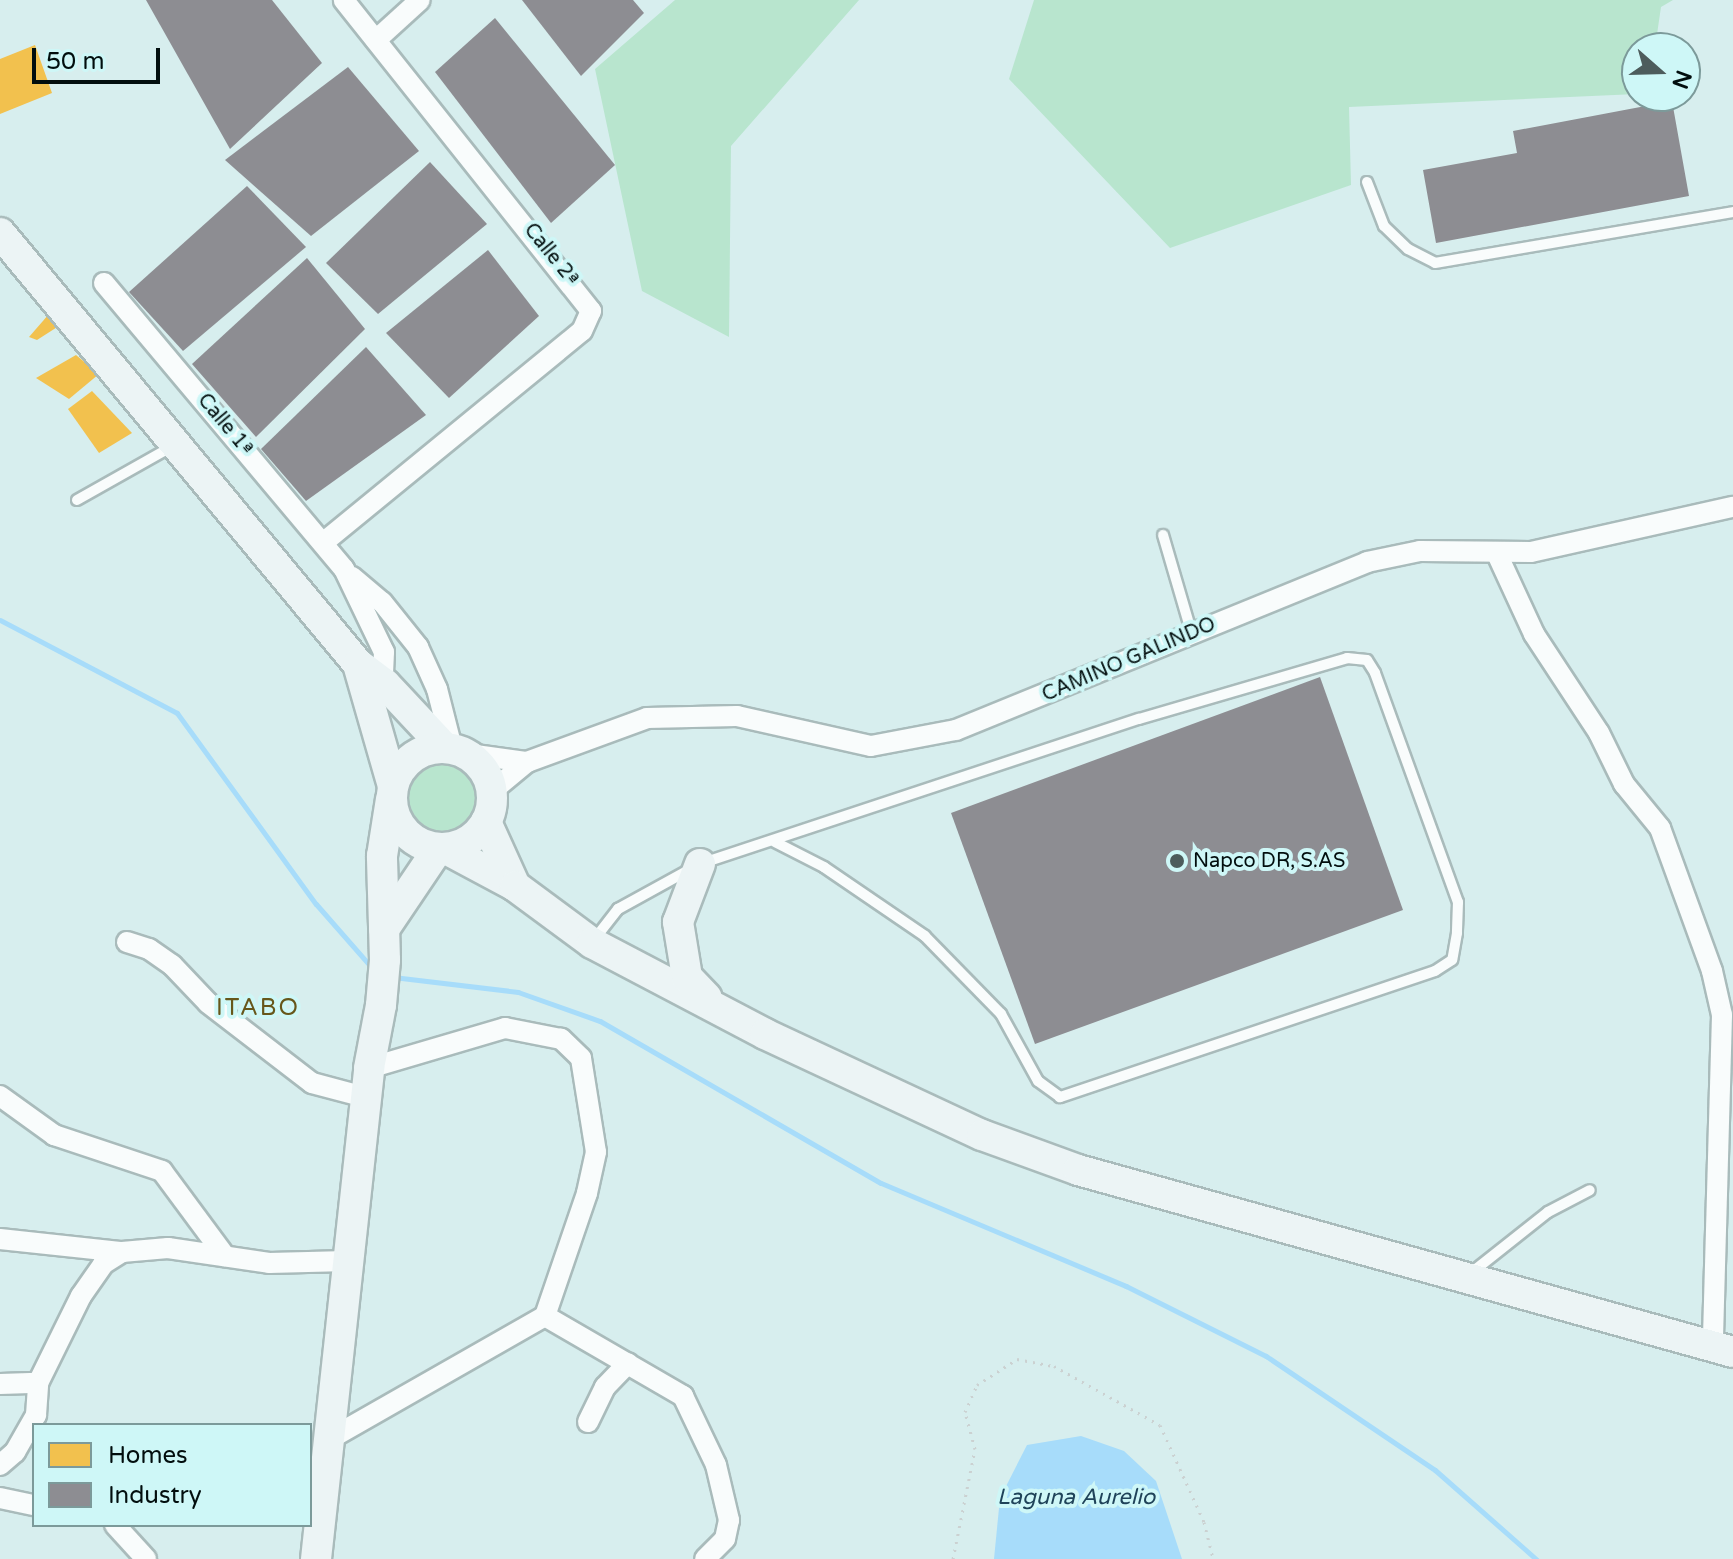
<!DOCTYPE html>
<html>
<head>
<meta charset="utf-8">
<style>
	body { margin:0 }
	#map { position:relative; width:1733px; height:1559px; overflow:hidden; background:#d7eeee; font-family:"Varela Round",sans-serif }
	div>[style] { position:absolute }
	.green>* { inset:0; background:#b8e5ce }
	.round { border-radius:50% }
	.water>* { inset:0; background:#a7dcfa }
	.homes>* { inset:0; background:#f2c14e }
	.industry>* { inset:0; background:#8d8d92 }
	.stream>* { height:5px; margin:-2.5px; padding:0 2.5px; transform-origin:2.5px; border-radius:2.5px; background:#a7dcfa }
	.path>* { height:3px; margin-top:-1.5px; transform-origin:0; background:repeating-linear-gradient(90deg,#cbd1d1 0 2px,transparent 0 8px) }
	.roads { filter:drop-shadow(2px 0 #a9bbbb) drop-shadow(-2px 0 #a9bbbb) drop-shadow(0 2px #a9bbbb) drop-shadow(0 -2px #a9bbbb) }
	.lane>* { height:10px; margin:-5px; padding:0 5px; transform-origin:5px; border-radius:5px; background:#f9fcfc }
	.street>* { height:20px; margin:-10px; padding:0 10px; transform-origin:10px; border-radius:10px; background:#f9fcfc }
	.secondary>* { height:30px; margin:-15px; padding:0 15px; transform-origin:15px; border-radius:15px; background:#ecf4f5 }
	.secondary>.ring { margin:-15px; padding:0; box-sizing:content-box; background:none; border:30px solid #ecf4f5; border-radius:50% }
	.dots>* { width:22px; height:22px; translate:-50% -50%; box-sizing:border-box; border:4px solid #cef7f7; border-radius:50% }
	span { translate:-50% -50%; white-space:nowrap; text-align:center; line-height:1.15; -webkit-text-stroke:8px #cef7f7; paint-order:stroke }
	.street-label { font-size:20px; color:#020e0e }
	.poi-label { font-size:20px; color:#020e0e }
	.left { translate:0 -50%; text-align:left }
	.water-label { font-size:22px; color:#1f4359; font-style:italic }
	.quarter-label { font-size:24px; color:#67571b; letter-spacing:2px }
	.legend { position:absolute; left:32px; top:1423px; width:280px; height:104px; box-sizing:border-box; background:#cef7f7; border:2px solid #7c9a9a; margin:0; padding:10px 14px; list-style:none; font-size:24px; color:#020e0e }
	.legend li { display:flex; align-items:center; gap:16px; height:40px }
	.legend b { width:40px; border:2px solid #7c9a9a }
	.north { position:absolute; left:1621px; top:32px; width:80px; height:80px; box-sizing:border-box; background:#cef7f7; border:2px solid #7c9a9a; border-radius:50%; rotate:110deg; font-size:22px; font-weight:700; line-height:32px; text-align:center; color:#020e0e }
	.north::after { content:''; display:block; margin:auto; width:28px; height:36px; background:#4d5c5c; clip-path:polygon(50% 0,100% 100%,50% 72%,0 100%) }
	.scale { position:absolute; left:32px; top:48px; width:128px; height:36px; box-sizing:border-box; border:4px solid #020e0e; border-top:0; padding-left:10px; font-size:24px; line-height:28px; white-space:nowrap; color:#020e0e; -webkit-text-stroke:6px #cef7f7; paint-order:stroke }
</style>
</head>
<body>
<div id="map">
	<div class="green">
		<div style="clip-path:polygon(675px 0,859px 0,731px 146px,729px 337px,642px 291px,595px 69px)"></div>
		<div style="clip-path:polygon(1034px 0,1673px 0,1661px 7px,1655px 48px,1637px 48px,1637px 94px,1349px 107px,1351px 185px,1170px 248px,1009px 79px)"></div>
		<div class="round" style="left:398px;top:753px;width:88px;height:88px"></div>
	</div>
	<div class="water">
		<div style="clip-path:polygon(1081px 1436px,1124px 1451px,1156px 1481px,1182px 1559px,994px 1559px,1000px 1498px,1027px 1445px)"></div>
	</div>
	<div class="homes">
		<div style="clip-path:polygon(35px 45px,52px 93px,0 114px,0 59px)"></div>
		<div style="clip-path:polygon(49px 314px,62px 324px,37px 340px,29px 337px)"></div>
		<div style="clip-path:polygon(76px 355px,99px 374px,69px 399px,36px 378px)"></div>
		<div style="clip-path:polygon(92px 391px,132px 433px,99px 453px,68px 409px)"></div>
	</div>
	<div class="industry">
		<div style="clip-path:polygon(146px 0,272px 0,322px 63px,230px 149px)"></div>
		<div style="clip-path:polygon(522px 0,633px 0,644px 13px,581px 76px)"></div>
		<div style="clip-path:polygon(495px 18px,615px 165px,551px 223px,435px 72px)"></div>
		<div style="clip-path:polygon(348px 67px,419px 151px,311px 236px,225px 160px)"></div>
		<div style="clip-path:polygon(1672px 101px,1689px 196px,1436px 243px,1423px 170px,1517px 153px,1513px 131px)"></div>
		<div style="clip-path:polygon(430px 162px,487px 224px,378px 314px,326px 263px)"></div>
		<div style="clip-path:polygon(247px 186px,306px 247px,183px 351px,129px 292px)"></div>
		<div style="clip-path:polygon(488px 250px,539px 316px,449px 398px,386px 333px)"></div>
		<div style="clip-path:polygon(307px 258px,365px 329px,256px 437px,192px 364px)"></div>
		<div style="clip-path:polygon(366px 347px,426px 415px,306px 501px,261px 449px)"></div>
		<div style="clip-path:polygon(1320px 677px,1403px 910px,1035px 1044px,951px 813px)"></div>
	</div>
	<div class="stream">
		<div style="left:0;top:620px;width:200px;rotate:27.7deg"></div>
		<div style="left:177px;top:713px;width:236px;rotate:54deg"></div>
		<div style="left:316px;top:904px;width:85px;rotate:48.8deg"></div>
		<div style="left:393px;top:977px;width:126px;rotate:6.8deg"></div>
		<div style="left:518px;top:992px;width:87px;rotate:19.5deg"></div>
		<div style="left:600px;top:1021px;width:324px;rotate:30deg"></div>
		<div style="left:881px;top:1183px;width:266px;rotate:22.8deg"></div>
		<div style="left:1126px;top:1286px;width:157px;rotate:26.6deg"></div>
		<div style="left:1266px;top:1356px;width:204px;rotate:34deg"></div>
		<div style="left:1435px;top:1470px;width:135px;rotate:41.4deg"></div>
	</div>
	<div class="path">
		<div style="left:953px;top:1559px;width:112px;rotate:-78.7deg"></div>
		<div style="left:975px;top:1449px;width:38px;rotate:-105deg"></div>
		<div style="left:965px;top:1412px;width:30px;rotate:-66deg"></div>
		<div style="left:977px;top:1385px;width:48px;rotate:-33deg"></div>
		<div style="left:1017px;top:1359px;width:38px;rotate:11deg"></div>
		<div style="left:1054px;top:1366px;width:121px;rotate:29.1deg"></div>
		<div style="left:1160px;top:1425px;width:107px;rotate:65.6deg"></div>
		<div style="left:1204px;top:1522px;width:38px;rotate:76deg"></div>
	</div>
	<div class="roads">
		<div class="lane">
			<div style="left:1367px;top:182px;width:47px;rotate:68.9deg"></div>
			<div style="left:1384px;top:226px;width:33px;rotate:44deg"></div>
			<div style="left:1408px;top:249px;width:30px;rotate:27deg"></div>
			<div style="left:1435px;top:263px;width:302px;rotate:-9.7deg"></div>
			<div style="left:77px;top:500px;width:110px;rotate:-29.4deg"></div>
			<div style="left:1163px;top:535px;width:103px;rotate:73.7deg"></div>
			<div style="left:593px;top:941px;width:41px;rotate:-52deg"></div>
			<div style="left:618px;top:909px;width:94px;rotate:-28.8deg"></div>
			<div style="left:700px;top:864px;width:462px;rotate:-18.3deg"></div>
			<div style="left:1139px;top:719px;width:217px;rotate:-16.3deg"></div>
			<div style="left:1347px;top:658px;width:20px;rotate:6deg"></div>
			<div style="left:1367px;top:660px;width:15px;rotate:58deg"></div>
			<div style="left:1375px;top:673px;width:244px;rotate:70.1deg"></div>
			<div style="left:1458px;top:902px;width:31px;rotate:92deg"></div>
			<div style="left:1457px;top:933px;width:27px;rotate:100deg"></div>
			<div style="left:1452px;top:960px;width:20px;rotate:147deg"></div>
			<div style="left:1435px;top:971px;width:396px;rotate:161.4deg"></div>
			<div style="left:1060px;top:1097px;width:27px;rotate:-144deg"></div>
			<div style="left:1038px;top:1081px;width:77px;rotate:-118.9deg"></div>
			<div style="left:1001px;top:1014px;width:109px;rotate:-134.3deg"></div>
			<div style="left:925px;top:936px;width:122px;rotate:-145.7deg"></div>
			<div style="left:824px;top:867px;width:55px;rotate:-153deg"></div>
			<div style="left:1471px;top:1273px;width:98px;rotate:-38.4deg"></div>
			<div style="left:1548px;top:1212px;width:47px;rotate:-27.6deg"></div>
		</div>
		<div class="street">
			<div style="left:376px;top:40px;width:59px;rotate:-42.3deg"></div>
			<div style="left:104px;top:283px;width:373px;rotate:50deg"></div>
			<div style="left:344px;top:569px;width:92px;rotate:64.3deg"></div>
			<div style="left:384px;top:652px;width:42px;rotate:92.7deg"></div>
			<div style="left:324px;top:542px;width:333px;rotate:-39.3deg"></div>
			<div style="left:582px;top:331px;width:22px;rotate:-66deg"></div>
			<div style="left:591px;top:311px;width:397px;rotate:-128.5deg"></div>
			<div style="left:1498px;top:556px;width:86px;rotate:65.2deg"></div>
			<div style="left:1534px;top:634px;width:118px;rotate:56.7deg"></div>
			<div style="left:1599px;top:733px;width:57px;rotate:63.9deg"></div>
			<div style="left:1624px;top:784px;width:57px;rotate:50.7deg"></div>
			<div style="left:1660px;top:828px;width:152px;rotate:70deg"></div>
			<div style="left:1712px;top:971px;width:45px;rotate:77.2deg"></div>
			<div style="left:1722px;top:1015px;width:328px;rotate:91.6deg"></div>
			<div style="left:352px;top:577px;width:39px;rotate:40deg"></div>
			<div style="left:382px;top:602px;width:58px;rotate:51.3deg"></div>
			<div style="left:418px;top:647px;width:46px;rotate:65.7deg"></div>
			<div style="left:437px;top:689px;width:61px;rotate:75.7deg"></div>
			<div style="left:468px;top:754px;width:60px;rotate:7.7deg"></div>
			<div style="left:492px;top:791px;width:45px;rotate:-39.6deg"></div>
			<div style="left:527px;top:762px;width:128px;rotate:-20.1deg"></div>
			<div style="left:647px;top:718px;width:90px;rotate:-1.3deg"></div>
			<div style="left:737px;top:716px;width:137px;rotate:12.6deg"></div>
			<div style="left:871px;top:746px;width:86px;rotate:-10.7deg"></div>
			<div style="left:956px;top:730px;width:444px;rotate:-22.2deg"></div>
			<div style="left:1367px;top:562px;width:54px;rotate:-11.7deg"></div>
			<div style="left:1420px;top:551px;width:111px;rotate:0.5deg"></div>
			<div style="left:1531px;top:552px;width:207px;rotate:-12.6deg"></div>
			<div style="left:127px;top:942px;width:23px;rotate:18deg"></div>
			<div style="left:149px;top:949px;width:28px;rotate:35deg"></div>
			<div style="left:172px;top:965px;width:52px;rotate:46.5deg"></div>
			<div style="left:208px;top:1003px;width:131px;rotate:37.6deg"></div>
			<div style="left:312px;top:1083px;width:55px;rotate:14.8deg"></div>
			<div style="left:0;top:1096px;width:67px;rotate:35.8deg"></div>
			<div style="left:54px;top:1135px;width:114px;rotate:18.4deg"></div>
			<div style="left:162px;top:1171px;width:106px;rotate:53.5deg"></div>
			<div style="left:0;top:1239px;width:123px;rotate:6.1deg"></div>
			<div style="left:545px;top:1316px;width:160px;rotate:30.1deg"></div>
			<div style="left:683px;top:1396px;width:76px;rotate:64.4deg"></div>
			<div style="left:716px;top:1465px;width:57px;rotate:76.7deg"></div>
			<div style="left:729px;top:1520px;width:19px;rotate:102deg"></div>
			<div style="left:725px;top:1539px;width:28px;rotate:135deg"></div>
			<div style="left:0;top:1384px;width:38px;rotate:-2deg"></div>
			<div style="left:38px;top:1383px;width:97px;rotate:-63.7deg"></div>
			<div style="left:81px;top:1296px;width:39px;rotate:-55deg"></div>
			<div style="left:103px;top:1264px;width:22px;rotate:-32deg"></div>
			<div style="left:122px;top:1252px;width:46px;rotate:-5deg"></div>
			<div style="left:168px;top:1248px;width:102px;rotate:8.4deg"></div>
			<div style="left:269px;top:1263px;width:78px;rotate:-1.5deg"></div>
			<div style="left:588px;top:1422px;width:39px;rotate:-64deg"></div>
			<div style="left:605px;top:1387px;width:33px;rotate:-46deg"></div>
			<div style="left:326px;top:1441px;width:252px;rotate:-29.7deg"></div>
			<div style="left:545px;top:1316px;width:130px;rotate:-71.1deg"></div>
			<div style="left:587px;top:1193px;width:42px;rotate:-77.6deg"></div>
			<div style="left:596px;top:1152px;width:95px;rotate:-99.1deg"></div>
			<div style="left:581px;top:1058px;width:28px;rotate:-136deg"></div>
			<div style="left:561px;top:1039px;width:57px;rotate:-168.9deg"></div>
			<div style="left:505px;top:1028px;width:142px;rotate:163.6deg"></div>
			<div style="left:0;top:1465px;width:20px;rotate:-41deg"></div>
			<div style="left:15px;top:1452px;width:43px;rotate:-60.4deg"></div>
			<div style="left:36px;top:1415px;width:32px;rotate:-86deg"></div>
			<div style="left:0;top:1498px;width:35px;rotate:12deg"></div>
			<div style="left:115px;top:1525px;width:46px;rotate:47.6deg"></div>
		</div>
		<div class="secondary">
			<div style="left:0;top:233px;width:560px;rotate:50.29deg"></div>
			<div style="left:358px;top:664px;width:34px;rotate:37deg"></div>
			<div style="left:385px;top:684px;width:86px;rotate:46.9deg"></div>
			<div style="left:358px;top:664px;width:127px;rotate:74deg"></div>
			<div class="ring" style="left:392px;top:748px;width:70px;height:70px"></div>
			<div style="left:486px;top:822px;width:70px;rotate:65.6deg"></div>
			<div style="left:446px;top:849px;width:78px;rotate:28.2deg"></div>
			<div style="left:515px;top:886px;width:96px;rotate:36.5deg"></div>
			<div style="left:592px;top:943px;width:195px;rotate:27.7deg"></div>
			<div style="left:765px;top:1034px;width:239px;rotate:25deg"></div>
			<div style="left:982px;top:1135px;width:102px;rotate:20deg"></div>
			<div style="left:1078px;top:1170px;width:680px;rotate:15.53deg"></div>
			<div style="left:700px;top:864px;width:62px;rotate:110.8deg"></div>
			<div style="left:678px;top:922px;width:56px;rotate:80.7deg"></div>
			<div style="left:687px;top:977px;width:28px;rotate:46deg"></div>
			<div style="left:384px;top:929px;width:97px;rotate:-56deg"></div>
			<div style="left:316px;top:1559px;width:494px;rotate:-83.8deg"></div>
			<div style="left:369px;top:1068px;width:64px;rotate:-79.2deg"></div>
			<div style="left:381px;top:1005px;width:45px;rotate:-84.9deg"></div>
			<div style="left:385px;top:960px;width:104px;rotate:-91.7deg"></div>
			<div style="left:382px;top:856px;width:58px;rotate:-81deg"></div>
		</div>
	</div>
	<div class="dots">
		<div style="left:1177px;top:861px;background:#4d5c5c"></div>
	</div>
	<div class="street-label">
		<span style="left:551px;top:255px;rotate:51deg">Calle 2ª</span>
		<span style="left:225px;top:425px;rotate:50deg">Calle 1ª</span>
		<span style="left:1129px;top:660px;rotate:-23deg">CAMINO GALINDO</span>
	</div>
	<div class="poi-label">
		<span class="left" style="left:1193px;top:861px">Napco DR, S.AS</span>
	</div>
	<div class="water-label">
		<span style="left:1076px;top:1498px">Laguna Aurelio</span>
	</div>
	<div class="quarter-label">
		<span style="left:258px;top:1008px">ITABO</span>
	</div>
	<ul class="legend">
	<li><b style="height:22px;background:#f2c14e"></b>Homes</li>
	<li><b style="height:22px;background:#8d8d92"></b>Industry</li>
	</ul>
	<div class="north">N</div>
	<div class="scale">50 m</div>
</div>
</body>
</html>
